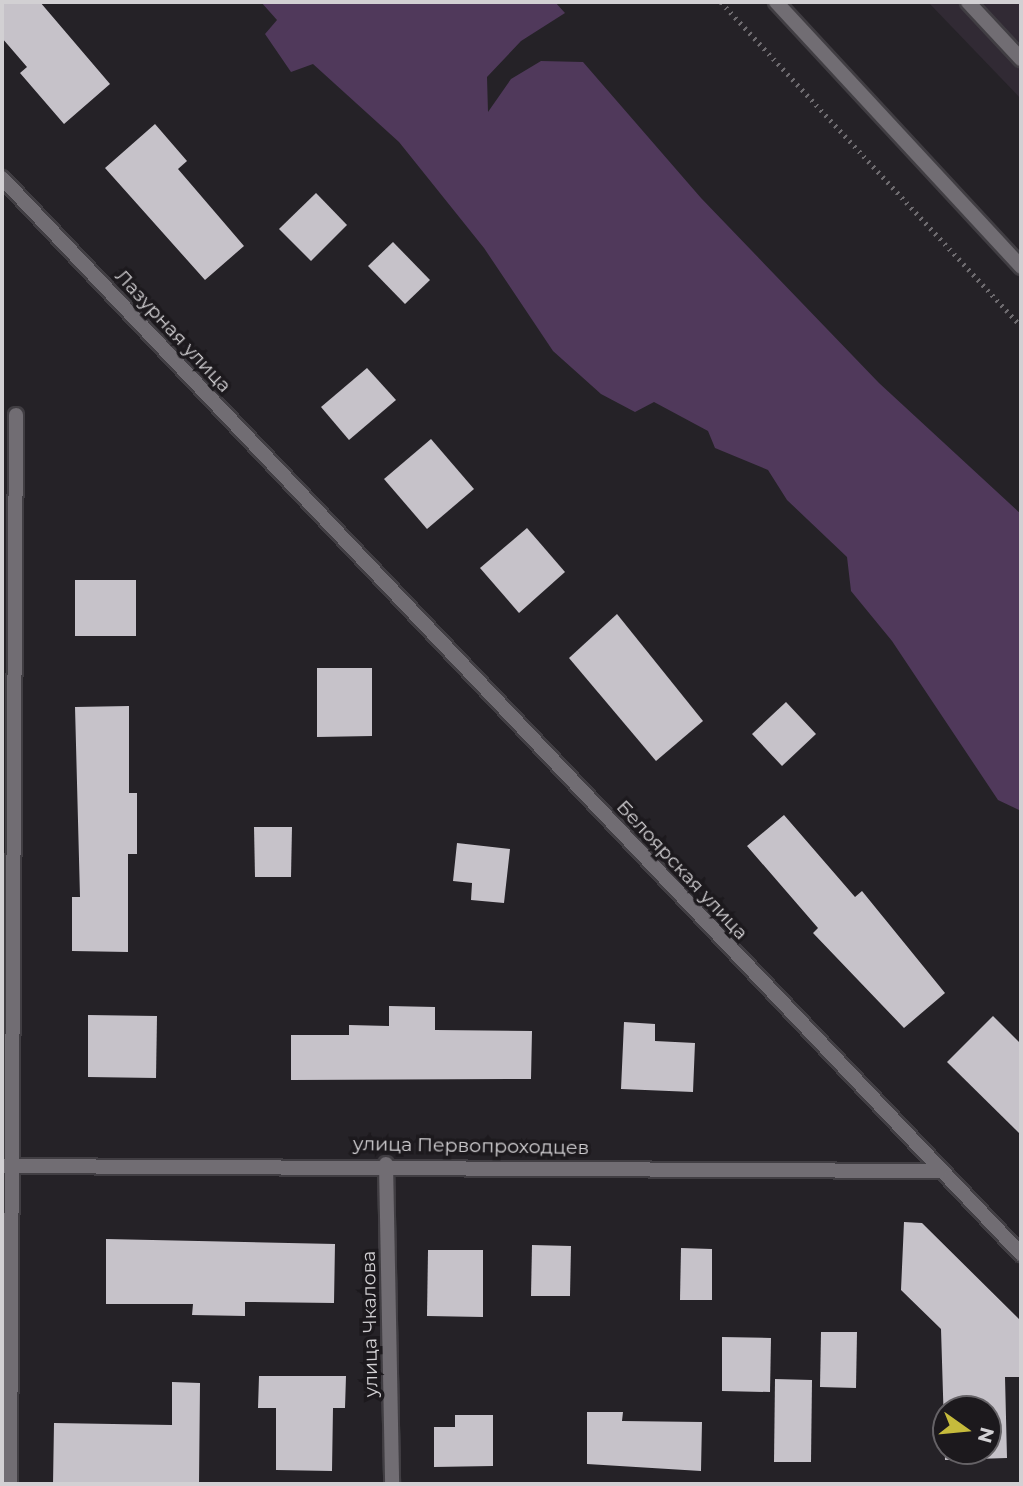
<!DOCTYPE html>
<html>
<head>
<meta charset="utf-8">
<style>
	body { margin:0 }
	#map { position:relative; width:1023px; height:1486px; overflow:hidden; background:#252227; font-family:Montserrat,sans-serif }
	div>[style] { position:absolute }
	.built>* { inset:0; background:#312a34 }
	.green>* { inset:0; background:#50395b }
	.building>* { inset:0; background:#c6c2c9 }
	.path>* { height:4.5px; margin-top:-2.25px; transform-origin:0; background:repeating-linear-gradient(90deg,#6e6b6f 0 2px,transparent 0 7px) }
	.roads { filter:drop-shadow(2px 0 #413e43) drop-shadow(-2px 0 #413e43) drop-shadow(0 2px #413e43) drop-shadow(0 -2px #413e43) }
	.service>* { height:14px; margin:-7px; padding:0 7px; transform-origin:7px; border-radius:7px; background:#716d73 }
	.minor>* { height:14px; margin:-7px; padding:0 7px; transform-origin:7px; border-radius:7px; background:#716d73 }
	.tertiary>* { height:14px; margin:-7px; padding:0 7px; transform-origin:7px; border-radius:7px; background:#716d73 }
	span { translate:-50% -50%; white-space:nowrap; text-align:center; line-height:1.15; -webkit-text-stroke:7px #1c191d; paint-order:stroke }
	.street-label { font-size:19px; color:#d2d0d3 }
	.frame { position:absolute; inset:0; border:4px solid #d2d0d3; pointer-events:none }
	.north { position:absolute; left:932px; top:1395px; width:70px; height:70px; box-sizing:border-box; background:#1c191d; border:2px solid #656266; border-radius:50%; rotate:105deg; font-size:19px; font-weight:700; line-height:28px; text-align:center; color:#d2d0d3 }
	.north::after { content:''; display:block; margin:auto; width:24px; height:32px; background:#c6bb3c; clip-path:polygon(50% 0,100% 100%,50% 72%,0 100%) }
</style>
</head>
<body>
<div id="map">
	<div class="built">
		<div style="clip-path:polygon(928px 2px,1021px 2px,1021px 99px)"></div>
	</div>
	<div class="green">
		<div style="clip-path:polygon(261px 2px,555px 2px,565px 13px,521px 41px,487px 77px,488px 112px,511px 79px,541px 61px,583px 62px,701px 198px,879px 383px,1021px 514px,1021px 811px,998px 800px,892px 641px,851px 591px,847px 557px,787px 500px,768px 470px,715px 448px,708px 431px,654px 402px,635px 412px,601px 394px,553px 351px,484px 248px,399px 142px,313px 64px,291px 72px,265px 34px,277px 20px)"></div>
	</div>
	<div class="building">
		<div style="clip-path:polygon(2px 2px,40px 2px,110px 84px,64px 124px,20px 73px,27px 67px,2px 38px)"></div>
		<div style="clip-path:polygon(155px 124px,187px 161px,178px 169px,244px 246px,205px 280px,105px 168px)"></div>
		<div style="clip-path:polygon(316px 193px,347px 225px,311px 261px,279px 229px)"></div>
		<div style="clip-path:polygon(393px 242px,430px 280px,405px 304px,368px 266px)"></div>
		<div style="clip-path:polygon(367px 368px,396px 400px,349px 440px,321px 407px)"></div>
		<div style="clip-path:polygon(431px 439px,474px 489px,427px 529px,384px 479px)"></div>
		<div style="clip-path:polygon(527px 528px,565px 572px,519px 613px,480px 568px)"></div>
		<div style="clip-path:polygon(75px 580px,136px 580px,136px 636px,75px 636px)"></div>
		<div style="clip-path:polygon(617px 614px,703px 721px,656px 761px,569px 658px)"></div>
		<div style="clip-path:polygon(317px 668px,372px 668px,372px 736px,317px 737px)"></div>
		<div style="clip-path:polygon(786px 702px,816px 734px,782px 766px,752px 734px)"></div>
		<div style="clip-path:polygon(129px 706px,129px 793px,137px 793px,137px 854px,128px 854px,128px 952px,72px 951px,72px 897px,80px 897px,75px 707px)"></div>
		<div style="clip-path:polygon(784px 815px,855px 897px,862px 891px,945px 993px,904px 1028px,813px 933px,818px 928px,747px 846px)"></div>
		<div style="clip-path:polygon(254px 827px,292px 827px,291px 877px,255px 877px)"></div>
		<div style="clip-path:polygon(457px 843px,510px 849px,504px 903px,471px 900px,472px 883px,453px 881px)"></div>
		<div style="clip-path:polygon(389px 1006px,435px 1007px,435px 1030px,532px 1031px,531px 1079px,291px 1080px,291px 1035px,349px 1035px,349px 1025px,389px 1026px)"></div>
		<div style="clip-path:polygon(88px 1015px,157px 1016px,156px 1078px,88px 1077px)"></div>
		<div style="clip-path:polygon(993px 1016px,1021px 1044px,1021px 1135px,947px 1062px)"></div>
		<div style="clip-path:polygon(624px 1022px,655px 1024px,655px 1041px,695px 1043px,693px 1092px,621px 1089px)"></div>
		<div style="clip-path:polygon(evenodd,904px 1222px,922px 1223px,1021px 1321px,1021px 1377px,1005px 1377px,1007px 1458px,945px 1460px,941px 1329px,901px 1290px,904px 1222px,946px 1409px,988px 1409px,988px 1451px,946px 1451px,946px 1409px)"></div>
		<div style="clip-path:polygon(106px 1239px,335px 1244px,334px 1303px,245px 1302px,245px 1316px,192px 1315px,193px 1304px,106px 1304px)"></div>
		<div style="clip-path:polygon(532px 1245px,571px 1246px,570px 1296px,531px 1296px)"></div>
		<div style="clip-path:polygon(681px 1248px,712px 1249px,712px 1300px,680px 1300px)"></div>
		<div style="clip-path:polygon(428px 1250px,483px 1250px,483px 1317px,427px 1316px)"></div>
		<div style="clip-path:polygon(821px 1332px,857px 1332px,856px 1388px,820px 1387px)"></div>
		<div style="clip-path:polygon(722px 1337px,771px 1338px,770px 1392px,722px 1391px)"></div>
		<div style="clip-path:polygon(259px 1376px,346px 1376px,345px 1408px,333px 1408px,332px 1471px,276px 1470px,276px 1408px,258px 1408px)"></div>
		<div style="clip-path:polygon(775px 1379px,812px 1380px,811px 1462px,774px 1462px)"></div>
		<div style="clip-path:polygon(172px 1382px,200px 1383px,199px 1484px,53px 1484px,54px 1423px,172px 1425px)"></div>
		<div style="clip-path:polygon(587px 1412px,623px 1412px,622px 1421px,702px 1422px,701px 1471px,587px 1464px)"></div>
		<div style="clip-path:polygon(455px 1415px,493px 1415px,493px 1466px,434px 1467px,434px 1427px,455px 1427px)"></div>
	</div>
	<div class="path">
		<div style="left:721px;top:2px;width:442px;rotate:47.2deg"></div>
	</div>
	<div class="roads">
		<div class="service">
			<div style="left:968px;top:2px;width:78px;rotate:47.1deg"></div>
		</div>
		<div class="minor">
			<div style="left:2px;top:178px;width:1482px;rotate:46.56deg"></div>
			<div style="left:386px;top:1164px;width:320px;rotate:88.9deg"></div>
			<div style="left:2px;top:1166px;width:938px;rotate:0.31deg"></div>
			<div style="left:10px;top:1484px;width:1069px;rotate:-89.68deg"></div>
		</div>
		<div class="tertiary">
			<div style="left:776px;top:2px;width:361px;rotate:47.2deg"></div>
		</div>
	</div>
	<div class="street-label">
		<span style="left:173px;top:331px;rotate:47deg">Лазурная улица</span>
		<span style="left:682px;top:870px;rotate:47deg">Белоярская улица</span>
		<span style="left:471px;top:1146px;rotate:1deg">улица Первопроходцев</span>
		<span style="left:370px;top:1324px;rotate:-91deg">улица Чкалова</span>
	</div>
	<div class="frame"></div>
	<div class="north">N</div>
</div>
</body>
</html>
